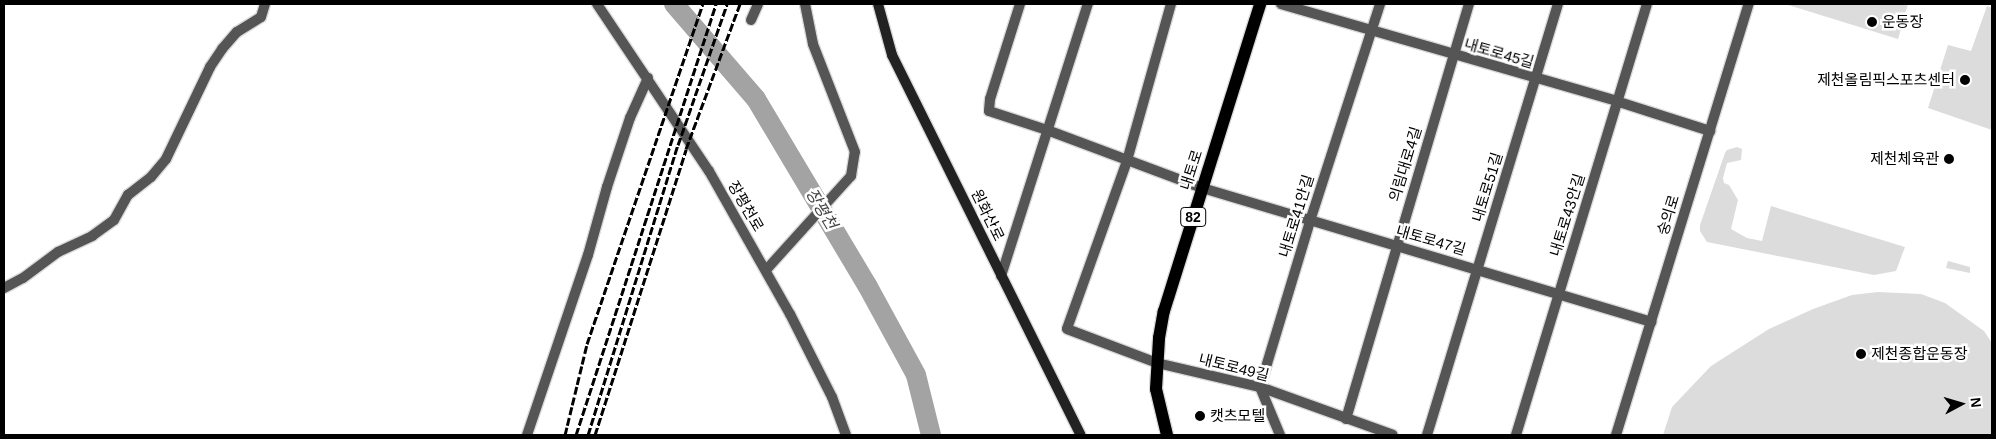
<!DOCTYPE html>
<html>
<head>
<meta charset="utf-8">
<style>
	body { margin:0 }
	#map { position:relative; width:1996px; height:439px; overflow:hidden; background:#fff; font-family:Arial,"Noto Sans KR",sans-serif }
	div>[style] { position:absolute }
	.green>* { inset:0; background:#dcdcdc }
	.river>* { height:20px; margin:-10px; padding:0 10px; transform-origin:10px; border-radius:10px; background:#a3a3a3 }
	.roads { filter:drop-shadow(1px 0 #dbdbdb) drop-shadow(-1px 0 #dbdbdb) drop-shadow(0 1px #dbdbdb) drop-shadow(0 -1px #dbdbdb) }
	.minor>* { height:10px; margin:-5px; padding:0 5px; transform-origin:5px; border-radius:5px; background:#555 }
	.tertiary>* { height:10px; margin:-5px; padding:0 5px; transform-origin:5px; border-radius:5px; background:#555 }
	.secondary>* { height:10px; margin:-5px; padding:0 5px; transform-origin:5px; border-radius:5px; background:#222 }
	.primary>* { height:12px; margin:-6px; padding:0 6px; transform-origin:6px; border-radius:6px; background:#000 }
	.rail>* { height:3px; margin-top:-1.5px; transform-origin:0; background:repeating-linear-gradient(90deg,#000 0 8px,transparent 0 10.5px) }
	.dots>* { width:14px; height:14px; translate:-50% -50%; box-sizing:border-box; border:2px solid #fff; border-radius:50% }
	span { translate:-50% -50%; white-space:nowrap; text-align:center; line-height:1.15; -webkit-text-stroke:5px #fff; paint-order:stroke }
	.shield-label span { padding:1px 4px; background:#fff; border:1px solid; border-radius:4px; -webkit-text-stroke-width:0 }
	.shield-label { font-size:14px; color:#000; font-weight:700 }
	.poi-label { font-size:15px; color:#000 }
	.left { translate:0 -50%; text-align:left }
	.right { translate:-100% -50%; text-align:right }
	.street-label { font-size:15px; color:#000 }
	.water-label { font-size:16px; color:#444; font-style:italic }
	.frame { position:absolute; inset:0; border:5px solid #000; pointer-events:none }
	.north { position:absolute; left:1936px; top:379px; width:50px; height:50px; -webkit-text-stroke:4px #fff; paint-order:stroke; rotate:84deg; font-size:14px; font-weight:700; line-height:20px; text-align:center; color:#000 }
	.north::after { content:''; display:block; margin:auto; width:18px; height:22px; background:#000; clip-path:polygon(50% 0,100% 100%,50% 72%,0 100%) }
</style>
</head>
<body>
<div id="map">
	<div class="green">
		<div style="clip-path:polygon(1785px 4px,1908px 4px,1898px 39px)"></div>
		<div style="clip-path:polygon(1987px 6px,1992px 8px,1992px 130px,1928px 108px,1948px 45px,1971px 51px)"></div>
		<div style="clip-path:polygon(1737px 147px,1742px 149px,1741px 160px,1727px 163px,1723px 178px,1724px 183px,1729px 185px,1738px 200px,1731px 229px,1747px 238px,1762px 241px,1771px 206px,1905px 247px,1896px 271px,1874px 275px,1707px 242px,1700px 231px,1700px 225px,1725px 153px,1727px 150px)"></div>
		<div style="clip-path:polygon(1948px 261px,1970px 267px,1970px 273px,1946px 268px)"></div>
		<div style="clip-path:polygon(1878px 292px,1921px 294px,1945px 303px,1984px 331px,1992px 343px,1992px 435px,1663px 435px,1672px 407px,1711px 366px,1769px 329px,1813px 309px,1852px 295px)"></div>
	</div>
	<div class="river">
		<div style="left:674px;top:4px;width:125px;rotate:49.2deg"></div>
		<div style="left:756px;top:99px;width:217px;rotate:59.2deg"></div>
		<div style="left:867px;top:285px;width:102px;rotate:61.4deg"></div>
		<div style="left:916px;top:375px;width:62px;rotate:76deg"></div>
	</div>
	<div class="roads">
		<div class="minor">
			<div style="left:1020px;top:4px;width:100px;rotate:107.5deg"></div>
			<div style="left:990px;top:99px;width:12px;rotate:95deg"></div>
			<div style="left:989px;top:111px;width:61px;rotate:18.1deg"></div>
			<div style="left:1047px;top:130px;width:165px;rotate:20.5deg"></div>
			<div style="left:1202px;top:188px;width:469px;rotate:16.6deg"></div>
			<div style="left:1171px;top:4px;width:163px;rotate:105.7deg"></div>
			<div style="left:1127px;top:161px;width:178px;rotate:109.7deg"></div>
			<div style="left:1067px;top:329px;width:96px;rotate:20.7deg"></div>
			<div style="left:1157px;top:363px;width:106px;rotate:13.1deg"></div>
			<div style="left:1260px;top:387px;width:141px;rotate:19.8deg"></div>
			<div style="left:1281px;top:4px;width:349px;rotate:16.1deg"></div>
			<div style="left:1616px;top:101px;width:99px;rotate:17.7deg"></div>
			<div style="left:751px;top:20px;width:17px;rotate:-66deg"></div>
			<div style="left:1001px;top:276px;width:286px;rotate:-72.3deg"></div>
			<div style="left:4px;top:288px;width:21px;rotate:-28deg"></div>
			<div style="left:23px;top:278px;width:44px;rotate:-36.6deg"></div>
			<div style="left:58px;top:252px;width:38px;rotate:-25deg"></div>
			<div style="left:92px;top:236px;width:27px;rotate:-36deg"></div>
			<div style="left:114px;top:220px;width:29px;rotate:-61deg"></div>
			<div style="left:128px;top:195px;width:29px;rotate:-38deg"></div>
			<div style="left:151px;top:177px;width:23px;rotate:-50deg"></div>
			<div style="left:166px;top:159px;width:102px;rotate:-64.4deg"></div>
			<div style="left:210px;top:67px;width:22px;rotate:-56deg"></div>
			<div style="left:222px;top:49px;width:23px;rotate:-49deg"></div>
			<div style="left:237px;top:32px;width:28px;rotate:-32deg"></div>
			<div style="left:261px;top:17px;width:14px;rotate:-73deg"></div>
			<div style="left:1346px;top:419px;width:433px;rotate:-73.5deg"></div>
			<div style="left:527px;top:435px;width:190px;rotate:-71.3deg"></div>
			<div style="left:588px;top:255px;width:71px;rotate:-74.4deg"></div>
			<div style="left:607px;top:187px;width:73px;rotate:-71.6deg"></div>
			<div style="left:630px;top:118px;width:44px;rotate:-65.8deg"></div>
			<div style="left:1280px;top:435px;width:52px;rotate:-112.6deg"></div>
			<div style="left:1260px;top:387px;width:173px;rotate:-73.2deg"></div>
			<div style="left:1310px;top:221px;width:228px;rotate:-72.1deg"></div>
			<div style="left:1427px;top:435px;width:450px;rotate:-73.1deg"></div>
			<div style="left:1516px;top:435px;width:450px;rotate:-73.1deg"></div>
			<div style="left:1616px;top:435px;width:451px;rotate:-72.9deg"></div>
		</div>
		<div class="tertiary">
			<div style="left:597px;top:4px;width:201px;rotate:56.2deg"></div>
			<div style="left:709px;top:171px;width:164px;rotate:60.5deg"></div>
			<div style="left:790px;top:314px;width:93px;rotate:63.2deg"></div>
			<div style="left:832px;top:397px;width:40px;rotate:69.8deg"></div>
			<div style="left:766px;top:270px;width:127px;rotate:-47.9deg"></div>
			<div style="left:851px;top:176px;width:24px;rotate:-81deg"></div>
			<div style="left:855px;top:152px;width:116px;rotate:-111.3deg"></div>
			<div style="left:813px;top:44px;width:41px;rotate:-101.3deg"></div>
		</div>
		<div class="secondary">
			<div style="left:878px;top:4px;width:53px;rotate:74.6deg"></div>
			<div style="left:892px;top:55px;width:424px;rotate:63.6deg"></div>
		</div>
		<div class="primary">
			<div style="left:1167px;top:435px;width:47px;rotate:-103.4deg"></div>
			<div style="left:1156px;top:389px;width:51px;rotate:-86.6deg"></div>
			<div style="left:1159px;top:338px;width:27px;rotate:-80deg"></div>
			<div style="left:1164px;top:311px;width:322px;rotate:-72.6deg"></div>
		</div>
	</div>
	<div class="rail">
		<div style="left:565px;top:435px;width:94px;rotate:-76.4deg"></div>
		<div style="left:587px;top:344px;width:359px;rotate:-71.2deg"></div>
		<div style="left:576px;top:435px;width:453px;rotate:-72deg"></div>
		<div style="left:588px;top:435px;width:304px;rotate:-72.8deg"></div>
		<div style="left:678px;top:145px;width:149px;rotate:-70.8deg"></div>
		<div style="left:595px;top:435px;width:300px;rotate:-72.3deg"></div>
		<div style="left:686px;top:149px;width:155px;rotate:-69.6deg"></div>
	</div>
	<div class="dots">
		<div style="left:1872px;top:22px;background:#000"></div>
		<div style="left:1965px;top:80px;background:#000"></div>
		<div style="left:1949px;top:159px;background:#000"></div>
		<div style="left:1861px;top:354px;background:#000"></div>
		<div style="left:1200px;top:416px;background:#000"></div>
	</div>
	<div class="shield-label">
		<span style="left:1193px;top:217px">82</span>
	</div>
	<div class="poi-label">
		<span class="left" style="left:1882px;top:22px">운동장</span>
		<span class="right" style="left:1955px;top:80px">제천올림픽스포츠센터</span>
		<span class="right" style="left:1939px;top:159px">제천체육관</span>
		<span class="left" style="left:1871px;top:354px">제천종합운동장</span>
		<span class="left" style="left:1210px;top:416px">캣츠모텔</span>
	</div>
	<div class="street-label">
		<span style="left:1499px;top:53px;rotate:16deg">내토로45길</span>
		<span style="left:1405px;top:164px;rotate:-73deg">의림대로4길</span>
		<span style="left:1191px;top:170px;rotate:-72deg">내토로</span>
		<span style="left:1487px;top:187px;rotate:-73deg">내토로51길</span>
		<span style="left:746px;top:206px;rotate:60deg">장평천로</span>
		<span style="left:988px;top:215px;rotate:64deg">원화산로</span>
		<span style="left:1567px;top:215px;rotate:-73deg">내토로43안길</span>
		<span style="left:1668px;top:215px;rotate:-73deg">숭의로</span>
		<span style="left:1296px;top:216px;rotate:-73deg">내토로41안길</span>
		<span style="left:1431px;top:240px;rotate:16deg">내토로47길</span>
		<span style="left:1234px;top:367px;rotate:14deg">내토로49길</span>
	</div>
	<div class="water-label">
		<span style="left:821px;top:209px;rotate:59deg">장평천</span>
	</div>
	<div class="frame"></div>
	<div class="north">N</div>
</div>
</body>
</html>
